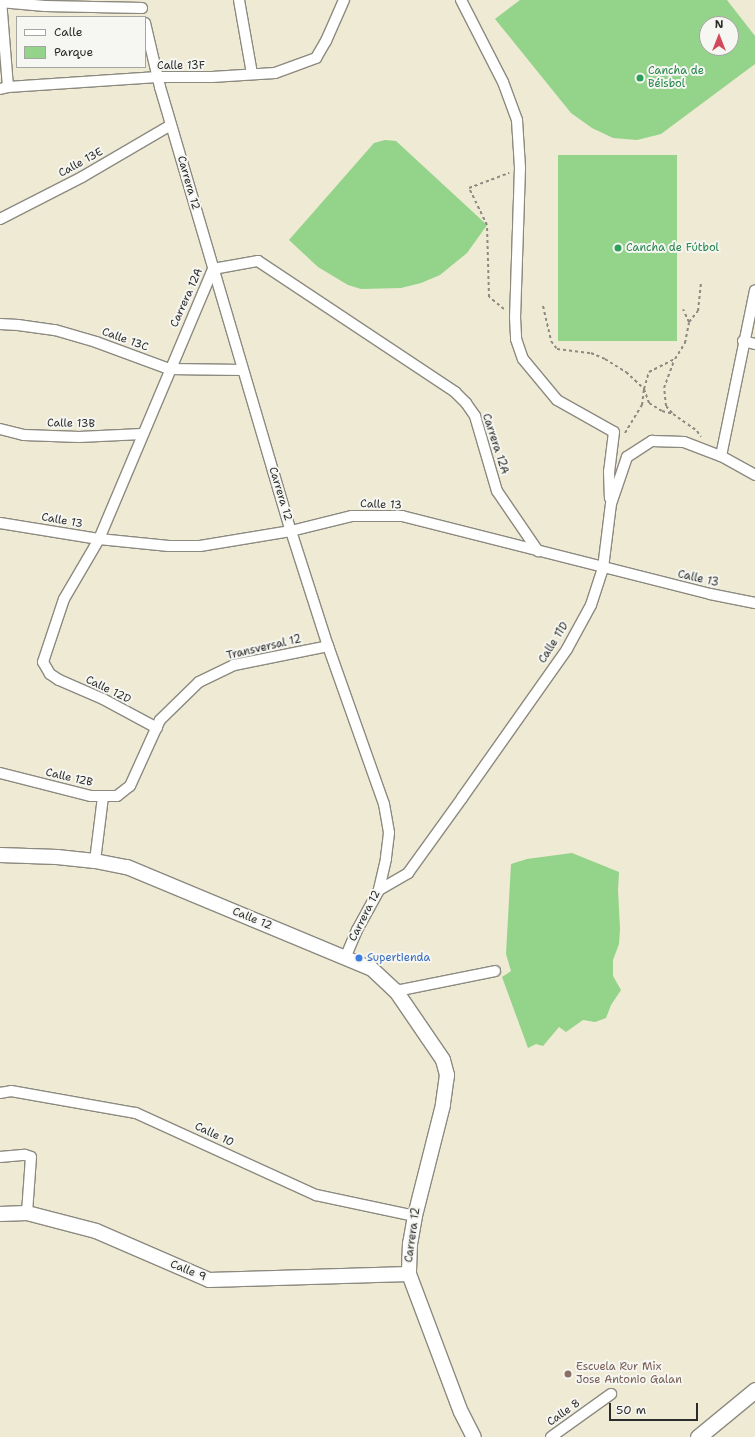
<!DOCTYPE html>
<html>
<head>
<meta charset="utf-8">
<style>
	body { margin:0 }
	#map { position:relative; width:755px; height:1437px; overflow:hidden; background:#eeead4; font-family:"Shantell Sans",sans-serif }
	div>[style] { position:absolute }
	.green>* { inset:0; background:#93d38a }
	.path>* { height:2px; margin-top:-1px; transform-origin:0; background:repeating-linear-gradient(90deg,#8c8a80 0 3px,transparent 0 6px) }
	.roads { filter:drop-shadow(1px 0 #8c8a80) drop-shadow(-1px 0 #8c8a80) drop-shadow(0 1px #8c8a80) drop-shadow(0 -1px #8c8a80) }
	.street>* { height:10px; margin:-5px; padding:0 5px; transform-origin:5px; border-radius:5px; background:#fff }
	.secondary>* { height:14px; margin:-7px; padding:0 7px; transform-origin:7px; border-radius:7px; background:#fff }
	.primary>* { height:15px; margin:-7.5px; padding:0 7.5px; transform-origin:7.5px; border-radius:7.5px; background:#fff }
	.dots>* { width:11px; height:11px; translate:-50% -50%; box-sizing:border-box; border:2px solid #f6f6f2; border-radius:50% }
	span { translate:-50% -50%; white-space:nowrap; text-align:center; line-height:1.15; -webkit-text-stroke:4px #f6f6f2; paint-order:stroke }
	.street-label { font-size:11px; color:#2b2b2b }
	.leisure-label { font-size:11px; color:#27864d }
	.left { translate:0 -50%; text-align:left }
	.shop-label { font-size:11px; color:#366cbe }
	.education-label { font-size:11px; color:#785e54 }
	.legend { position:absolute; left:16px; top:16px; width:130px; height:52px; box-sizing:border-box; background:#f6f6f2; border:1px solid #a5a5a2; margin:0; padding:5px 7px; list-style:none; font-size:12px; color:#2b2b2b }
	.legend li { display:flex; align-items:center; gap:8px; height:20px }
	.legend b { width:20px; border:1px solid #a5a5a2 }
	.north { position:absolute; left:699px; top:16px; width:40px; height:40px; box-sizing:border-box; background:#f6f6f2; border:1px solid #a5a5a2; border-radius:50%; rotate:0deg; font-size:11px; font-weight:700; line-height:16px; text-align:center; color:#2b2b2b }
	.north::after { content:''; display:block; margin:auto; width:14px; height:18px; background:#d1495b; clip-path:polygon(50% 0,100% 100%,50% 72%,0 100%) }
	.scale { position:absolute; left:609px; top:1403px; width:89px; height:18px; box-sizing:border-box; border:2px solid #2b2b2b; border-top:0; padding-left:5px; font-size:12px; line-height:14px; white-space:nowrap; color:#2b2b2b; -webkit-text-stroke:3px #f6f6f2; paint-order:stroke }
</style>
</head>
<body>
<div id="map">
	<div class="green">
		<div style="clip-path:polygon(evenodd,520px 0,727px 0,755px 36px,755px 64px,661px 134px,637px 140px,613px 138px,592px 128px,571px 113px,495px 19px,520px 0,707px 24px,731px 24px,731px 48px,707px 48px,707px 24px)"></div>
		<div style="clip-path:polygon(385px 140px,396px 141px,487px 225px,467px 253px,440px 275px,421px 283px,401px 288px,361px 289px,348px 285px,318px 267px,289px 240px,374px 143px)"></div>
		<div style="clip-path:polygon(558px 155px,677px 155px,677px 341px,558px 341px)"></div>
		<div style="clip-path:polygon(572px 853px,619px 872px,618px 890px,620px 929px,619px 944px,613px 960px,613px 976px,621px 990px,611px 1005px,606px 1018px,595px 1022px,583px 1020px,566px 1032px,559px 1027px,543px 1046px,536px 1044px,528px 1048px,502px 977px,511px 971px,506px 954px,511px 864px,527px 859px)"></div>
	</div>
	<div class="path">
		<div style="left:543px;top:306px;width:36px;rotate:77deg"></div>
		<div style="left:551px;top:341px;width:10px;rotate:53deg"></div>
		<div style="left:557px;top:349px;width:34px;rotate:7deg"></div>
		<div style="left:591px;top:353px;width:15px;rotate:23deg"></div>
		<div style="left:605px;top:359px;width:25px;rotate:32deg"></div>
		<div style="left:626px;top:372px;width:25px;rotate:43deg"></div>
		<div style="left:644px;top:389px;width:15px;rotate:70deg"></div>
		<div style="left:649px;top:403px;width:15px;rotate:32deg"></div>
		<div style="left:662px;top:411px;width:11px;rotate:15deg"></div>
		<div style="left:673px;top:414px;width:29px;rotate:35deg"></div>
		<div style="left:697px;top:431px;width:7px;rotate:56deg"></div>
		<div style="left:504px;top:309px;width:19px;rotate:-141deg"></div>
		<div style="left:489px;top:297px;width:72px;rotate:-91.6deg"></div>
		<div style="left:487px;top:225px;width:41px;rotate:-115.9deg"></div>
		<div style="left:469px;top:188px;width:43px;rotate:-20.6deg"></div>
		<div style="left:689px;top:322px;width:14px;rotate:-51deg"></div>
		<div style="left:698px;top:311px;width:28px;rotate:-84deg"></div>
		<div style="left:672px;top:413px;width:9px;rotate:-131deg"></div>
		<div style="left:666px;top:406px;width:18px;rotate:-96deg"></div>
		<div style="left:664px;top:388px;width:30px;rotate:-70deg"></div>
		<div style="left:625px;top:433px;width:33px;rotate:-59deg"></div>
		<div style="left:642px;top:405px;width:16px;rotate:-83deg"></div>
		<div style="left:644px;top:389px;width:18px;rotate:-74deg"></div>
		<div style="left:649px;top:372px;width:29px;rotate:-27deg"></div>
		<div style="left:675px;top:359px;width:19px;rotate:-58deg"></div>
		<div style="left:685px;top:343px;width:21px;rotate:-79deg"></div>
		<div style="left:689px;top:322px;width:14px;rotate:-115deg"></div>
	</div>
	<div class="roads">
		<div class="street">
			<div style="left:1px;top:0;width:87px;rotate:85.4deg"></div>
			<div style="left:239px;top:0;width:75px;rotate:80deg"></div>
			<div style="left:461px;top:0;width:92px;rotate:62.9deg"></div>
			<div style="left:503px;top:82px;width:40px;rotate:69.8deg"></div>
			<div style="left:517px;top:120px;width:48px;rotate:86.4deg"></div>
			<div style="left:520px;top:168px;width:149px;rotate:91.9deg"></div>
			<div style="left:515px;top:317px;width:22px;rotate:87deg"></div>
			<div style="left:516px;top:339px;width:21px;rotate:71deg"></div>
			<div style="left:523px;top:359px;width:53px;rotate:50.3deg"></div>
			<div style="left:557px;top:400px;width:65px;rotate:29.3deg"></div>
			<div style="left:614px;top:432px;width:39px;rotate:97deg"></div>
			<div style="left:609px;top:471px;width:27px;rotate:88deg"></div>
			<div style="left:0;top:2px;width:45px;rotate:5.1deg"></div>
			<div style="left:45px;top:6px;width:97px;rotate:1.2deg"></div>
			<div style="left:145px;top:23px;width:66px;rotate:76.8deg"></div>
			<div style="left:160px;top:87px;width:463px;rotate:73.6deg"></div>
			<div style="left:291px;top:531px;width:121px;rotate:72.2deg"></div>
			<div style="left:328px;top:646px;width:168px;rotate:70.5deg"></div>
			<div style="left:384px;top:804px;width:29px;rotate:80deg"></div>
			<div style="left:389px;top:833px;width:26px;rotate:97deg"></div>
			<div style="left:386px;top:859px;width:32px;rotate:103deg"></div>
			<div style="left:379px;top:890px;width:46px;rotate:118.8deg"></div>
			<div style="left:357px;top:930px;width:30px;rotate:113deg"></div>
			<div style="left:0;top:89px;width:8px;rotate:-14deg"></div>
			<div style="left:8px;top:87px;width:150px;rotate:-3.8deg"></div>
			<div style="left:158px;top:77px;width:54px"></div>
			<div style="left:212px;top:77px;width:63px;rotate:-3.6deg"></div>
			<div style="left:275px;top:73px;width:44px;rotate:-20.1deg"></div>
			<div style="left:316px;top:58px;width:20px;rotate:-60deg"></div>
			<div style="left:326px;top:41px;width:45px;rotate:-66.3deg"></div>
			<div style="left:0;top:219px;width:92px;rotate:-27.1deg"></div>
			<div style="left:82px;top:177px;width:103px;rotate:-30.3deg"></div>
			<div style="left:0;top:324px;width:18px;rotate:3deg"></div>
			<div style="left:18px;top:325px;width:37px;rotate:8deg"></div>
			<div style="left:55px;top:330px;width:43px;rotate:16.3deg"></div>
			<div style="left:96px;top:342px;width:78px;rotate:20.3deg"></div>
			<div style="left:169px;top:369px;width:74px;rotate:0.8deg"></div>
			<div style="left:743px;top:341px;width:12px;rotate:14deg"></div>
			<div style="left:0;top:429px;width:25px;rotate:14deg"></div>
			<div style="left:24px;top:435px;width:55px;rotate:2.1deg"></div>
			<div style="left:79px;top:437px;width:63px;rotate:-2.7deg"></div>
			<div style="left:721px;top:456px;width:169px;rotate:-78.4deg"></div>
			<div style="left:0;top:523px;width:100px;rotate:9.2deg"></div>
			<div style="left:99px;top:539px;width:70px;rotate:5.7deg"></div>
			<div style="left:169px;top:546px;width:31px"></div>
			<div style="left:200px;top:546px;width:92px;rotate:-9.4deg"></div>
			<div style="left:291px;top:531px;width:63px;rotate:-13.8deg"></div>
			<div style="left:352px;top:516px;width:50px"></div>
			<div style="left:402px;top:516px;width:318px;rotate:14.2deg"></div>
			<div style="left:710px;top:594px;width:46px;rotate:11.3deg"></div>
			<div style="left:157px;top:728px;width:61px;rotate:-151.8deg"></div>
			<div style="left:103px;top:699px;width:48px;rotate:-156.6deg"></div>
			<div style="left:59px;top:680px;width:11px;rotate:-146deg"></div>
			<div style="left:50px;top:674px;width:14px;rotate:-120deg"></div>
			<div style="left:43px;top:662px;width:66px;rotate:-71.6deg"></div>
			<div style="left:64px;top:599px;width:69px;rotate:-59.7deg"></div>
			<div style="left:99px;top:539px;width:293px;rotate:-67.1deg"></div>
			<div style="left:213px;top:269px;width:46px;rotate:-10.1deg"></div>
			<div style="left:258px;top:261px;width:237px;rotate:33.6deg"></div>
			<div style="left:455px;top:392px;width:16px;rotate:45deg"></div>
			<div style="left:466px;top:403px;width:16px;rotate:55deg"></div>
			<div style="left:475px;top:416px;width:78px;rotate:73.7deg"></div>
			<div style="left:497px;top:491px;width:73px;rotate:55.7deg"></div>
			<div style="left:0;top:773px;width:94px;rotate:14.2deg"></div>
			<div style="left:91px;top:796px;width:26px"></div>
			<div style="left:117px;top:796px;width:16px;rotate:-38deg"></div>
			<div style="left:130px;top:786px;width:72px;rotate:-65.6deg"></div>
			<div style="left:160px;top:720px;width:54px;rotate:-44.3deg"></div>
			<div style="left:199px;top:682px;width:39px;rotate:-26deg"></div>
			<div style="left:234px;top:665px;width:96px;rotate:-11.4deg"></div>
			<div style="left:95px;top:861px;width:64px;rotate:-82.9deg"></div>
			<div style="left:379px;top:890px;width:34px;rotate:-30deg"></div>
			<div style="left:408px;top:873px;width:92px;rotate:-54.2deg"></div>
			<div style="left:462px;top:798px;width:182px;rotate:-54.8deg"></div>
			<div style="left:567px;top:649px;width:50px;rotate:-61.4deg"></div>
			<div style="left:591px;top:605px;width:39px;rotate:-72deg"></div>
			<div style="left:603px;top:568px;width:64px;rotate:-82.9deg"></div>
			<div style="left:611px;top:504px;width:50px;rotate:-71.2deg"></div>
			<div style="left:627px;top:457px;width:30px;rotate:-33deg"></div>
			<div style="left:652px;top:441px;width:32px;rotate:2deg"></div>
			<div style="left:684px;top:442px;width:40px;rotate:21deg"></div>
			<div style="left:721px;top:456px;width:39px;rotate:29deg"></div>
			<div style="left:396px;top:991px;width:101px;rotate:-11.4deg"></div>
			<div style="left:0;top:1093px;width:11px;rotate:-10deg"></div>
			<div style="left:11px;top:1091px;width:127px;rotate:10deg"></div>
			<div style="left:136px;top:1113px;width:198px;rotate:24.5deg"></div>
			<div style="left:316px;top:1195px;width:101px;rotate:12deg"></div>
			<div style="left:0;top:1157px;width:25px;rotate:-5deg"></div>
			<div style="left:25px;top:1155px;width:6px;rotate:18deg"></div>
			<div style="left:31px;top:1157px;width:56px;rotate:94.1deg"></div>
			<div style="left:551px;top:1437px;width:74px;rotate:-35.6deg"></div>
		</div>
		<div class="secondary">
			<div style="left:0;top:855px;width:57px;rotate:2deg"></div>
			<div style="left:57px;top:857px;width:38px;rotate:6deg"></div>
			<div style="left:95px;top:861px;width:33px;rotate:11deg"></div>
			<div style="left:127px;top:867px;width:265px;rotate:22.6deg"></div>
			<div style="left:372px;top:969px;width:33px;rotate:43deg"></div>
			<div style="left:396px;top:991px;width:83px;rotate:55.7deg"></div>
			<div style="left:443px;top:1060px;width:16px;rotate:75deg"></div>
			<div style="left:447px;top:1075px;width:30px;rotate:98deg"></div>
			<div style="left:443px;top:1105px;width:114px;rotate:104.2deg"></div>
			<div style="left:415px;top:1216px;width:27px;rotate:100deg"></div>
			<div style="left:410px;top:1243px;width:31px;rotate:92deg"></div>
			<div style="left:409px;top:1274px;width:147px;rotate:69.4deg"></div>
			<div style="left:461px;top:1412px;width:28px;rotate:63deg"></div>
			<div style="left:0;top:1214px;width:27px;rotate:-2deg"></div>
			<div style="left:27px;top:1213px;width:71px;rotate:14.6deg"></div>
			<div style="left:96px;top:1231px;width:123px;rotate:23.4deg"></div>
			<div style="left:209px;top:1280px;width:200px;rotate:-1.7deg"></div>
		</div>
		<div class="primary">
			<div style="left:698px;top:1437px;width:74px;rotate:-39.5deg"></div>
		</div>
	</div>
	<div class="dots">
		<div style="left:640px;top:78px;background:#2e9e5b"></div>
		<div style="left:618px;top:248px;background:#2e9e5b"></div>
		<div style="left:359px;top:958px;background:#3f7fe0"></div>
		<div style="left:568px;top:1374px;background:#8d6e63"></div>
	</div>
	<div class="street-label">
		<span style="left:181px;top:66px">Calle 13F</span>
		<span style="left:81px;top:163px;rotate:-29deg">Calle 13E</span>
		<span style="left:188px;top:183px;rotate:74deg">Carrera 12</span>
		<span style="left:187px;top:298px;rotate:-66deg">Carrera 12A</span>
		<span style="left:125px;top:340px;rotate:20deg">Calle 13C</span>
		<span style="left:71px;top:424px;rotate:1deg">Calle 13B</span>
		<span style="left:495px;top:444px;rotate:72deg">Carrera 12A</span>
		<span style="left:280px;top:494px;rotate:73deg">Carrera 12</span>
		<span style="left:381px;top:505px;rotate:2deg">Calle 13</span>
		<span style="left:62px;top:521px;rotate:10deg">Calle 13</span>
		<span style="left:698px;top:579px;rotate:13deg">Calle 13</span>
		<span style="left:554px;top:643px;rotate:-58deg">Calle 11D</span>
		<span style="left:264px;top:648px;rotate:-13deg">Transversal 12</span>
		<span style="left:108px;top:690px;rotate:26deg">Calle 12D</span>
		<span style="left:69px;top:778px;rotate:13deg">Calle 12B</span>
		<span style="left:365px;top:916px;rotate:-63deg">Carrera 12</span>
		<span style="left:252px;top:919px;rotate:22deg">Calle 12</span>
		<span style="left:214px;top:1135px;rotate:25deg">Calle 10</span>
		<span style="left:413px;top:1235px;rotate:-82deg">Carrera 12</span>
		<span style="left:188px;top:1271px;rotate:22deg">Calle 9</span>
		<span style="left:564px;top:1413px;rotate:-35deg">Calle 8</span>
	</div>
	<div class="leisure-label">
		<span class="left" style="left:648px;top:78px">Cancha de<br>Béisbol</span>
		<span class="left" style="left:626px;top:248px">Cancha de Fútbol</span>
	</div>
	<div class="shop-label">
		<span class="left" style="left:367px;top:958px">Supertienda</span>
	</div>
	<div class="education-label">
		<span class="left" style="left:576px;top:1374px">Escuela Rur Mix<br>Jose Antonio Galan</span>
	</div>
	<ul class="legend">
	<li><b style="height:5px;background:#fff"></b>Calle</li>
	<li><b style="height:11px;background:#93d38a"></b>Parque</li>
	</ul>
	<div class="north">N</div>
	<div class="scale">50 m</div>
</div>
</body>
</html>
